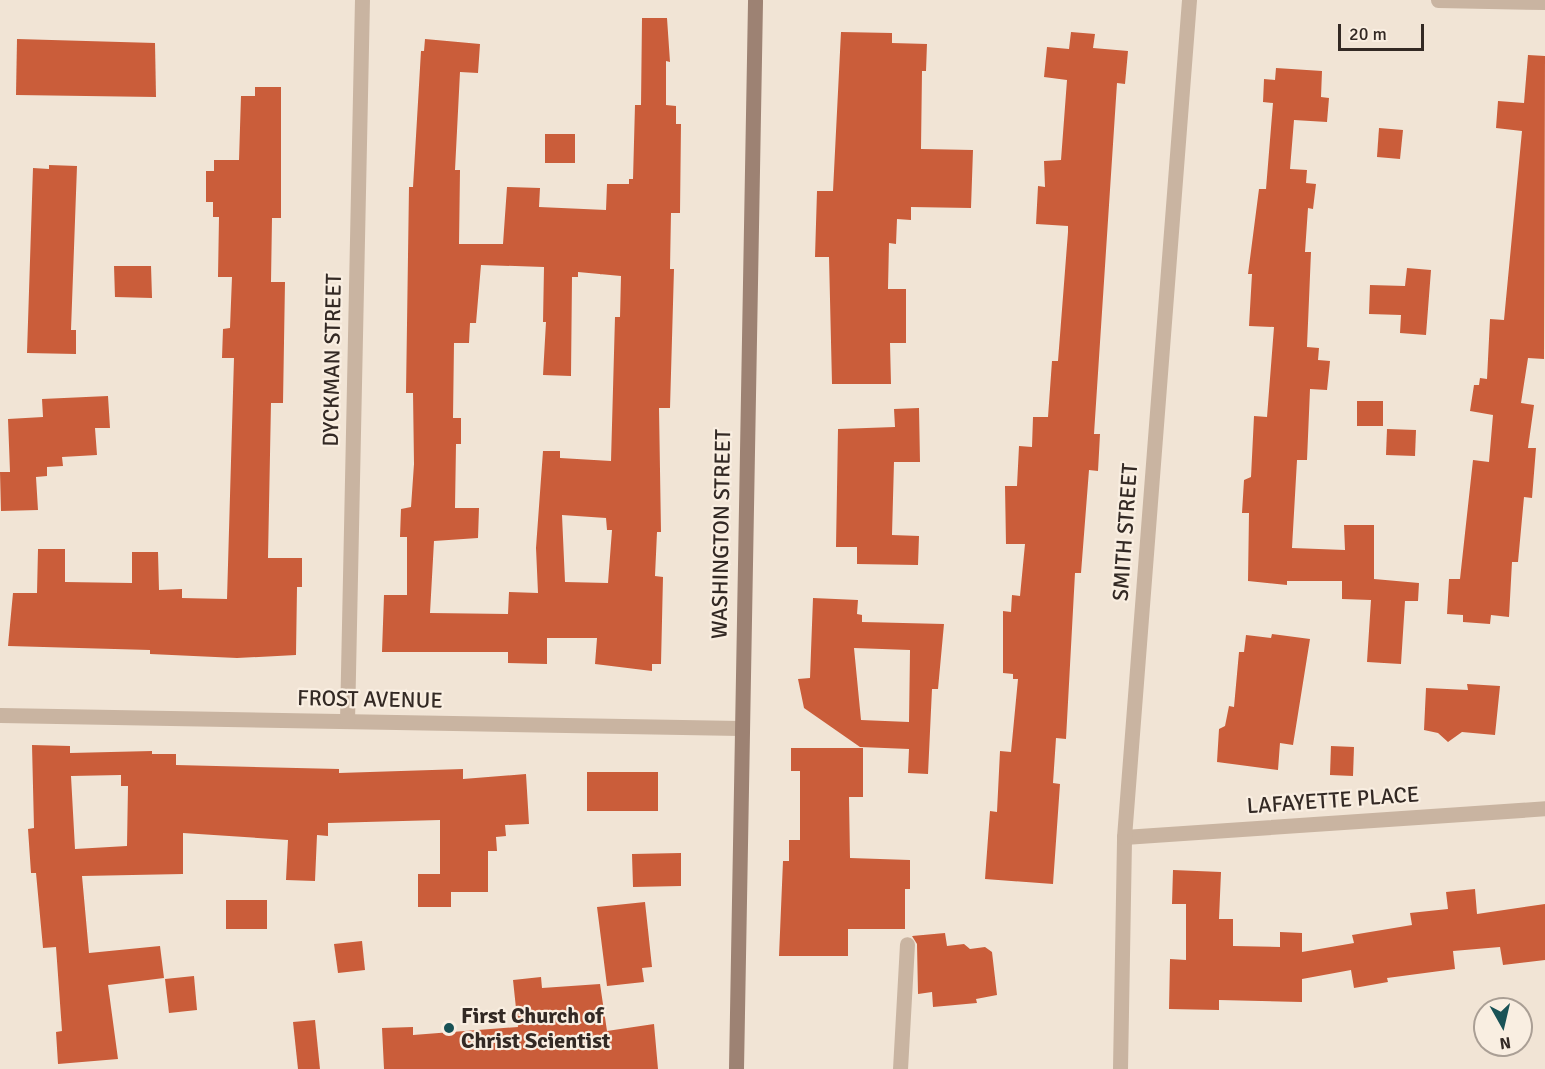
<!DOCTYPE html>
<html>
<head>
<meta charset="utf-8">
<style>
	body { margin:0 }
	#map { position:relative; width:1545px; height:1069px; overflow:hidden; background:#f1e4d5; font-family:Signika,sans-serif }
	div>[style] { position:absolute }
	.building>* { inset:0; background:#ca5d3a }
	.lane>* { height:15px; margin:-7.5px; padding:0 7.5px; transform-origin:7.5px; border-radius:7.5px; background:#c9b4a1 }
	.street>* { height:15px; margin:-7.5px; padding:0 7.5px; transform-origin:7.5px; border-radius:7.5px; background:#c9b4a1 }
	.secondary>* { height:15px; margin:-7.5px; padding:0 7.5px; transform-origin:7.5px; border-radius:7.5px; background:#9d8273 }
	.dots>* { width:16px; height:16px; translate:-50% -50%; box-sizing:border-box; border:3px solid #f9eee1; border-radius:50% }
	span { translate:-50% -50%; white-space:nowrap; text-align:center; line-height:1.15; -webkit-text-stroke:4.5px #f9eee1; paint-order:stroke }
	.street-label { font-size:22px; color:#332924 }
	.poi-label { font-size:22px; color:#332924; font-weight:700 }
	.left { translate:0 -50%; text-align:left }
	.north { position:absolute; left:1473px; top:997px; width:60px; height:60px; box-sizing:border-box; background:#f9eee1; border:2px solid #aa9f95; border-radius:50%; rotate:172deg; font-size:16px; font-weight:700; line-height:24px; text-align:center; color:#332924 }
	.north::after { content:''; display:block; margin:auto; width:21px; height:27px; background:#195256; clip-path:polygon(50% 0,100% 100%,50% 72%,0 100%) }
	.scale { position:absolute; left:1338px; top:24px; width:86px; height:27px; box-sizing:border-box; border:3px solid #332924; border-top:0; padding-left:8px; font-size:18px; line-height:21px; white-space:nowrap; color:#332924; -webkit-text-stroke:4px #f9eee1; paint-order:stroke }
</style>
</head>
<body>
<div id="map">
	<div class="building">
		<div style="clip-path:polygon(evenodd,642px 18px,667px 18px,670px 62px,666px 61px,666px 105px,676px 106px,676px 124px,681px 124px,680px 213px,671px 213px,670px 269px,674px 269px,670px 408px,659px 408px,661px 532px,657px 532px,655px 576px,663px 577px,661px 664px,652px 664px,652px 671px,595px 664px,597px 638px,547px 638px,547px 664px,508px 663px,508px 652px,382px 652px,384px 595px,407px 595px,407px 537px,400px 537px,401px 509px,411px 507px,414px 464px,413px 393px,406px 393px,409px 187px,413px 187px,421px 51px,424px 51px,425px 39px,480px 44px,478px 73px,460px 72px,455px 170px,460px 170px,459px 244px,503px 244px,507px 187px,540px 188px,539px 207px,606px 210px,607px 184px,629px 184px,629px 179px,633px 179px,635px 105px,641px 105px,642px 18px,481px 265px,544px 267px,543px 322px,546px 322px,543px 375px,571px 376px,572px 277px,578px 277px,578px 272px,621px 276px,620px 317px,615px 317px,611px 461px,560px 458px,560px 451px,543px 451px,536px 548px,538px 593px,509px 592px,508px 614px,430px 613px,434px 541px,478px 538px,479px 508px,455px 508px,456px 444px,461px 444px,461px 418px,453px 418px,454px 343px,469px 343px,470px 323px,476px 323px,481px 265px,642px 18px,562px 515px,606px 518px,607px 530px,612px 530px,608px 583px,565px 582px,562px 515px)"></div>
		<div style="clip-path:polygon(841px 32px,892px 33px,892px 43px,927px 44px,926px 71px,922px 71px,921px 149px,973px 150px,971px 208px,911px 207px,911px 220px,897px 219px,896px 244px,889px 243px,888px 289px,906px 289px,906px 343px,890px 343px,891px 384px,832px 384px,829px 257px,815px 257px,817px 191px,833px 191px)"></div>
		<div style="clip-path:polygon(1071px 32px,1095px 34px,1093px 48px,1128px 51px,1125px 84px,1117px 83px,1094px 434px,1100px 434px,1098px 471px,1089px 470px,1081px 573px,1075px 573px,1066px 739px,1056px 738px,1053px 783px,1060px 784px,1053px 884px,985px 879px,990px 811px,997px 812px,1000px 751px,1011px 752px,1018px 679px,1013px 679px,1013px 674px,1003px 673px,1003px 611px,1011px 612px,1012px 595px,1020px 596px,1025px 544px,1006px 544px,1005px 486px,1017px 486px,1019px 446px,1032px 447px,1033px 417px,1048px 417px,1052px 361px,1058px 361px,1068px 232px,1068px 226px,1036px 224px,1038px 186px,1045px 187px,1044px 161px,1061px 160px,1067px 80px,1044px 77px,1047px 47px,1069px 49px)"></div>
		<div style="clip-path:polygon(17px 39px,155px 43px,156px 97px,16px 95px)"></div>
		<div style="clip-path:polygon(1528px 55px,1545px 56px,1544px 359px,1528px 358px,1521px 403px,1534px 405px,1528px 448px,1536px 448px,1532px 498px,1524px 497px,1518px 562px,1512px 562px,1509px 617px,1491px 615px,1490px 624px,1463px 622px,1463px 615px,1447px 614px,1449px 579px,1460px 579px,1473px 460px,1489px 462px,1493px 415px,1470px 411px,1474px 385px,1479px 385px,1480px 378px,1487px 379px,1490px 319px,1504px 320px,1522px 131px,1496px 128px,1498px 101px,1524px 103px)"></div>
		<div style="clip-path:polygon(1276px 68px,1322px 71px,1321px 97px,1329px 98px,1327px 122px,1294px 120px,1290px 169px,1307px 170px,1306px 183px,1316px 184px,1313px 209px,1308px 208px,1305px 252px,1311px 252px,1307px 347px,1319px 348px,1318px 360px,1330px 361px,1327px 390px,1310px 389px,1307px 460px,1297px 460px,1292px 548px,1345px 550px,1344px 525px,1374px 525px,1374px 579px,1419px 583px,1418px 601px,1405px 601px,1401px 664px,1367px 662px,1371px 600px,1342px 599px,1342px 581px,1287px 581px,1287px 585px,1248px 581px,1249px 513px,1242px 513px,1244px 480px,1251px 477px,1254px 416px,1267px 417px,1274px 327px,1249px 326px,1252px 274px,1248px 274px,1259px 189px,1266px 189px,1273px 103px,1263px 102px,1264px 79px,1275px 80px)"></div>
		<div style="clip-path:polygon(255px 87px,281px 87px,281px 218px,272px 218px,271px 282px,285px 282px,283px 403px,271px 403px,268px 558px,302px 558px,302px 587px,297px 587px,296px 655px,237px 658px,150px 654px,150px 650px,8px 646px,13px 593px,37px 593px,38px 549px,65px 549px,65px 582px,132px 583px,132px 552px,158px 552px,159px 590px,182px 589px,182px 598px,227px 599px,234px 358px,222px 358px,223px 329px,230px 328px,232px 277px,218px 277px,219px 217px,213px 217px,213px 202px,206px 202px,206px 171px,214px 171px,214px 160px,239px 160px,241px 96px,255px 96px)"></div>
		<div style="clip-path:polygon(1379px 128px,1403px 130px,1400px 159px,1377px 157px)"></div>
		<div style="clip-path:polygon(545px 134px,575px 134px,575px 163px,545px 163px)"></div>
		<div style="clip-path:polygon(49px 165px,77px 166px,71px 330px,76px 330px,76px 354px,27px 353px,33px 168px,49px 169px)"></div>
		<div style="clip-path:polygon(114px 266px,151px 266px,152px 298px,115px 297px)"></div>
		<div style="clip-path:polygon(1407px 268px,1431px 270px,1426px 335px,1400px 333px,1401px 315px,1369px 314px,1370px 285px,1405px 286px)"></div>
		<div style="clip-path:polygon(108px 396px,110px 428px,95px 428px,97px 455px,62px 457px,63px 466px,47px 467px,47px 476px,36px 477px,38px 510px,1px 511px,0 472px,10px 472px,8px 419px,43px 417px,42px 399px)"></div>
		<div style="clip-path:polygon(1357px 401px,1383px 401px,1383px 426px,1357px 426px)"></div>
		<div style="clip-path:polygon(919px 408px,920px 462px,894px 462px,892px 535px,919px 536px,918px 565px,857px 564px,857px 547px,836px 547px,838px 429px,895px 427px,894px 409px)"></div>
		<div style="clip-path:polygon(1387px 429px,1416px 430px,1415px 456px,1386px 455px)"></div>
		<div style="clip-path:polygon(evenodd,813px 598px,858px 600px,857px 614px,862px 615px,862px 622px,944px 624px,938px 689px,932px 689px,928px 774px,908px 773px,909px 749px,860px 747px,804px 708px,798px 679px,810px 678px,813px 598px,854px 648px,910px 650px,909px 722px,861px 720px,854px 648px)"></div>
		<div style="clip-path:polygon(1272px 634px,1310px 639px,1293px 745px,1280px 743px,1278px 770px,1217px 762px,1219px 729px,1225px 726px,1229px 706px,1234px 707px,1239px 652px,1244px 652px,1246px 635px,1271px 638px)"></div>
		<div style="clip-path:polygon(1467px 684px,1500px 686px,1495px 735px,1462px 732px,1448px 742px,1438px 733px,1424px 730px,1426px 688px,1468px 690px)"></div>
		<div style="clip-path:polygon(evenodd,32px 745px,70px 746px,70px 753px,152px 751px,152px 754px,176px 754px,176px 765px,339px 769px,339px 773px,463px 769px,463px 779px,526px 774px,529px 824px,505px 825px,506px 836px,496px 837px,497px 851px,488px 851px,488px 892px,451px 892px,451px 907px,418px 907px,418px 874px,440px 874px,440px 820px,328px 823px,328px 836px,317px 835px,315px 881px,286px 880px,288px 840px,183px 833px,183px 874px,82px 876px,89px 953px,160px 946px,164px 978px,108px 985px,118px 1059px,58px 1064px,56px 1032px,62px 1031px,56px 947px,43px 948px,36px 873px,31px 873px,28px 829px,34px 828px,32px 745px,121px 775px,121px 786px,128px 786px,127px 846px,75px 849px,71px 776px,121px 775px)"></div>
		<div style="clip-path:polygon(1331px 746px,1354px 747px,1353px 776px,1330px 775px)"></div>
		<div style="clip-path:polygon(791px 748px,863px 748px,863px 797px,849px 797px,850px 858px,910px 860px,910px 889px,905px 889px,905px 929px,848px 929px,848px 956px,779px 956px,783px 861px,789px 861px,789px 840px,800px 840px,800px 771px,791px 771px)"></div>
		<div style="clip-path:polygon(587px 772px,658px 772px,658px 811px,587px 811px)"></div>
		<div style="clip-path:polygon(681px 853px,681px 886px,633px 887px,632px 854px)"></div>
		<div style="clip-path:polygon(1173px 870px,1221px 872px,1219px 919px,1233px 919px,1233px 946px,1280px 947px,1280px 932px,1302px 933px,1302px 952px,1354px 943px,1352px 935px,1412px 925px,1410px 913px,1448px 909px,1446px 892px,1475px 889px,1477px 914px,1545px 904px,1545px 960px,1503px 965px,1500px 947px,1453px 951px,1455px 969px,1387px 978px,1388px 982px,1354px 988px,1351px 970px,1302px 979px,1302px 1002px,1219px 1000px,1219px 1010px,1169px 1009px,1170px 959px,1186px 960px,1186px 904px,1172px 904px)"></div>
		<div style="clip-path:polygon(226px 900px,267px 900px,267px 929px,226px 929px)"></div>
		<div style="clip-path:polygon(645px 902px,652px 967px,642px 968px,644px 982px,607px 986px,597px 907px)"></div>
		<div style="clip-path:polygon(945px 933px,947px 946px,964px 944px,970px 949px,985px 947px,992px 952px,997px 995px,976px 999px,977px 1003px,933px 1007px,932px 992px,918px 994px,917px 944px,912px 936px)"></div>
		<div style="clip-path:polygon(362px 941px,365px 970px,338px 973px,334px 944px)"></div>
		<div style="clip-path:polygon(194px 976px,197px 1010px,169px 1013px,165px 979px)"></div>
		<div style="clip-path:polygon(541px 977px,542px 988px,600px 984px,607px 1031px,654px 1024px,658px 1069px,384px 1069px,382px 1028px,413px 1027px,413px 1035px,518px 1027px,513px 980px)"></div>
		<div style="clip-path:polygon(315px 1020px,320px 1069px,298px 1069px,293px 1022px)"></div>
	</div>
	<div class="lane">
		<div style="left:900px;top:1069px;width:125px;rotate:-86.8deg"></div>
	</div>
	<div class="street">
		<div style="left:1438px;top:0;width:107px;rotate:1.1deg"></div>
		<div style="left:0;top:715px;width:740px;rotate:1.01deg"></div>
		<div style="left:347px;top:721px;width:721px;rotate:-88.81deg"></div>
		<div style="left:1124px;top:837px;width:422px;rotate:-3.9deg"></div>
		<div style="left:1120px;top:1069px;width:232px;rotate:-89deg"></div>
		<div style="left:1124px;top:837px;width:840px;rotate:-85.56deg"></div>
	</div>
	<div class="secondary">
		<div style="left:736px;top:1069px;width:1069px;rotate:-88.98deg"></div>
	</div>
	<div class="dots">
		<div style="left:449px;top:1028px;background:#195256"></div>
	</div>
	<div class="street-label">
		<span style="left:332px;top:360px;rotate:-89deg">DYCKMAN STREET</span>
		<span style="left:1125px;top:532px;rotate:-86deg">SMITH STREET</span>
		<span style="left:721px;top:534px;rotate:-89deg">WASHINGTON STREET</span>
		<span style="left:370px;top:699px;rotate:1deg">FROST AVENUE</span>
		<span style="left:1333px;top:800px;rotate:-4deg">LAFAYETTE PLACE</span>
	</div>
	<div class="poi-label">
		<span class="left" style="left:461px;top:1028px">First Church of<br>Christ Scientist</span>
	</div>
	<div class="north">N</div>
	<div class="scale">20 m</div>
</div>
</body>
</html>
